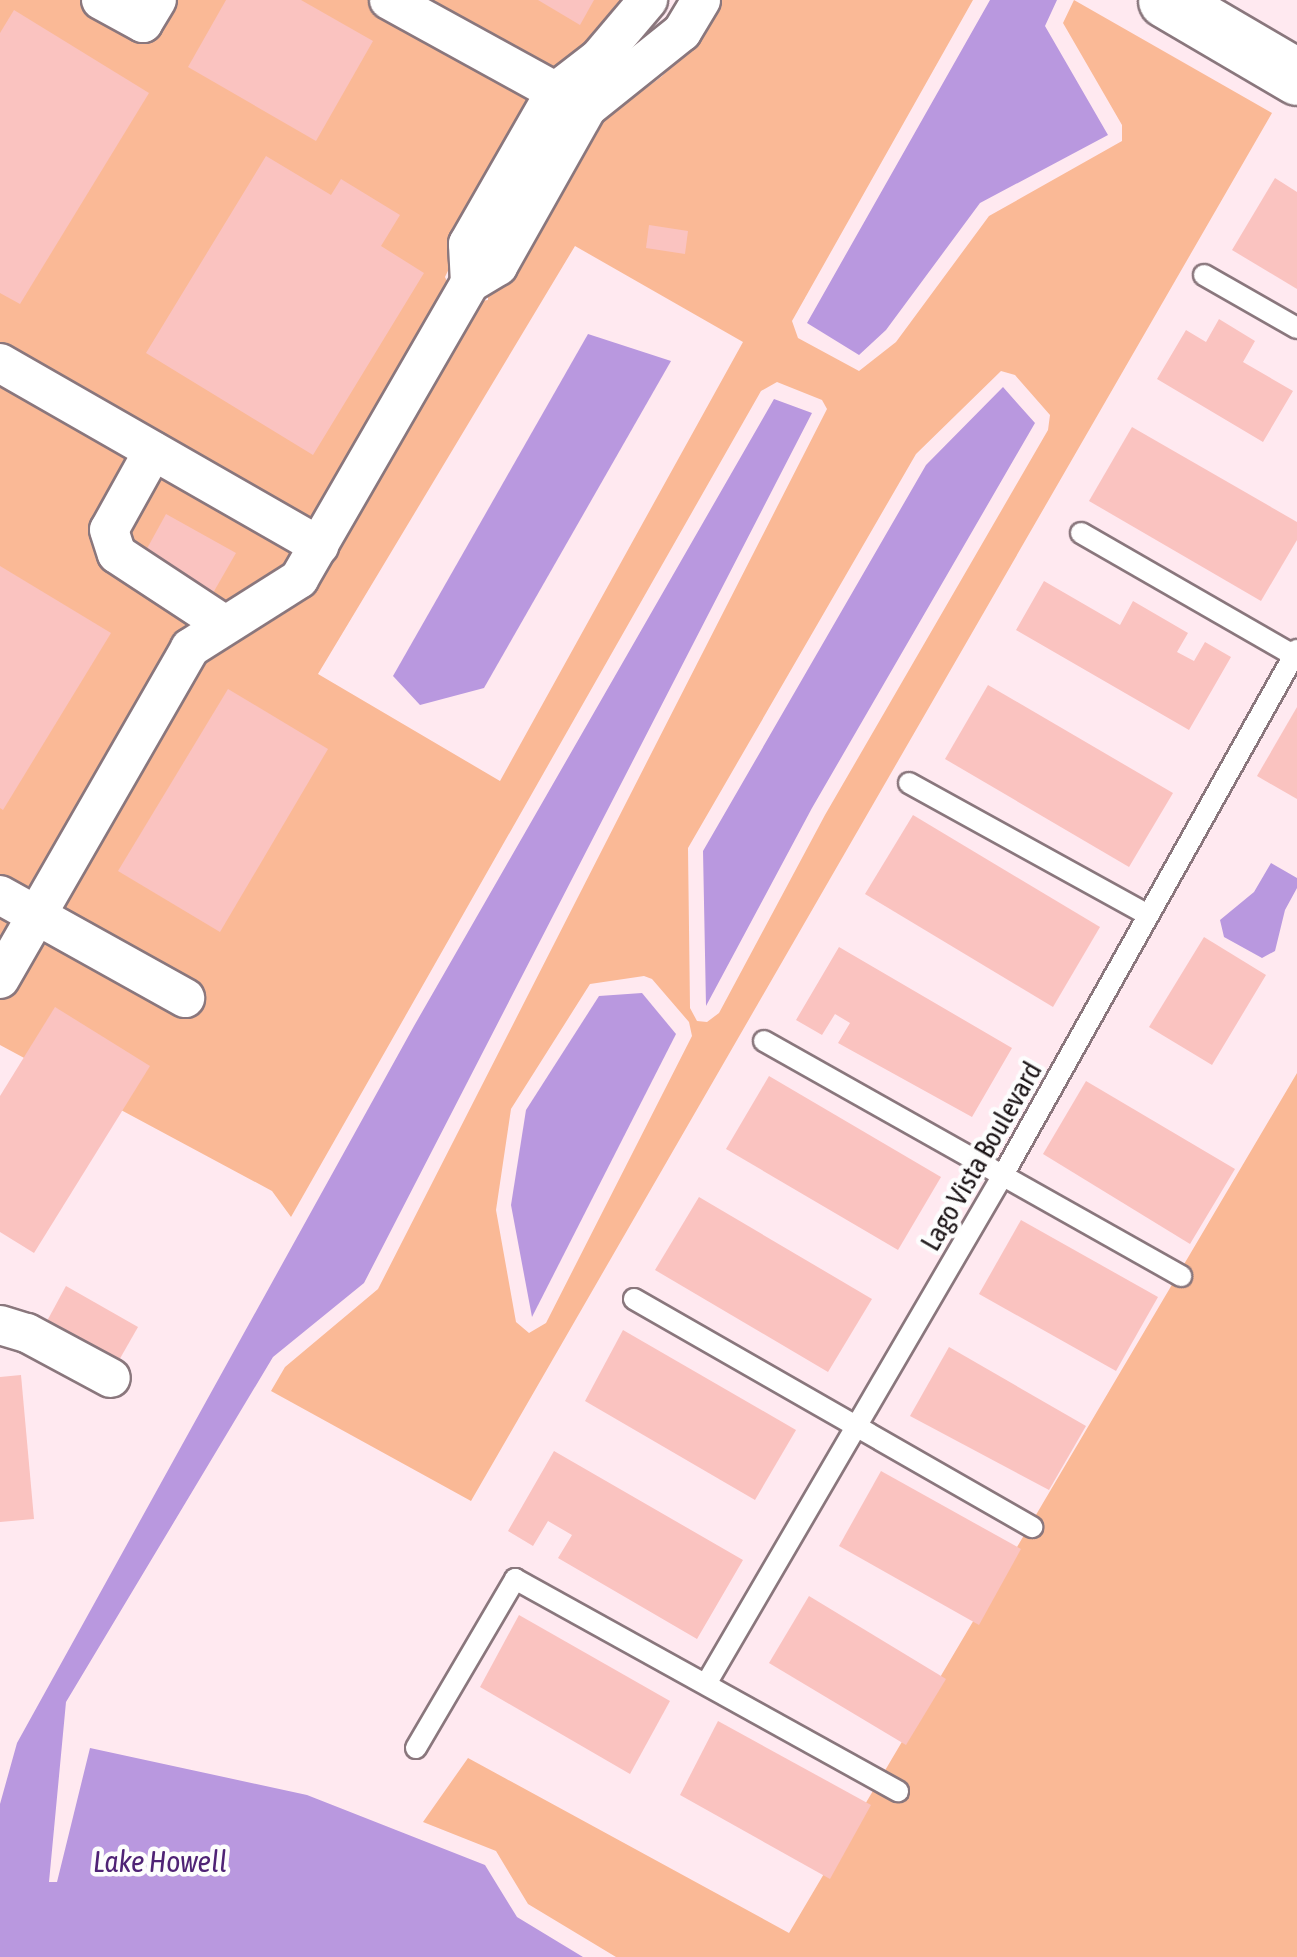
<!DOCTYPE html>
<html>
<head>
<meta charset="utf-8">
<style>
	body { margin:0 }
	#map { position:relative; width:1297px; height:1957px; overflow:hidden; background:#ffe9f0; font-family:"Asap Condensed",sans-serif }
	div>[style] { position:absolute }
	.green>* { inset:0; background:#fab996 }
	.water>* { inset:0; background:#b998df }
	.building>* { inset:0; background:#fac3c0 }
	.roads { filter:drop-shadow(2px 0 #8a777d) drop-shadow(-2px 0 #8a777d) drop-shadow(0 2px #8a777d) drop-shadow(0 -2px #8a777d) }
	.lane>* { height:20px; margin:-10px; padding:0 10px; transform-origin:10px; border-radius:10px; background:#fff }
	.street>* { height:38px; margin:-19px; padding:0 19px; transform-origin:19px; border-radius:19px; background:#fff }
	.primary>* { height:55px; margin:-27.5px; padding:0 27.5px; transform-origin:27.5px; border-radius:27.5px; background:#fff }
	span { translate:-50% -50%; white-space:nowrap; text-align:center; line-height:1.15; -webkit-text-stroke:9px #fdfdfd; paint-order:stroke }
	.street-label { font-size:28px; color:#1d1618 }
	.water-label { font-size:30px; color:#4f2375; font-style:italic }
</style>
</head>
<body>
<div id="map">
	<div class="green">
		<div style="clip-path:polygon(evenodd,0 0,625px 0,587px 44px,556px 69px,549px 67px,533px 94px,445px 277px,451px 290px,474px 302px,488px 300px,488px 293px,601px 121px,661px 77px,698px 41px,722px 0,973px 0,792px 321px,798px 338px,859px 371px,896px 342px,989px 216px,1122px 141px,1122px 125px,1063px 23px,1074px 0,1272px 113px,471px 1501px,271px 1391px,285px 1367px,378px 1289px,827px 409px,822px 400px,777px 382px,761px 391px,291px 1217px,272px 1191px,0 1045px,0 0,575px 246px,743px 342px,500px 781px,318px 674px,575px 246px,0 0,1001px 371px,1015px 375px,1050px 415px,1048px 430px,825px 815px,719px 1013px,707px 1022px,697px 1021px,690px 1008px,688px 848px,916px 454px,1001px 371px,0 0,644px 976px,652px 979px,689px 1022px,692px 1036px,546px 1323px,529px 1333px,516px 1322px,496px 1210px,511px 1109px,590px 984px,644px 976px)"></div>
		<div style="clip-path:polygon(1297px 1073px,1297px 1957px,616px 1957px,528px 1904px,496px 1851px,423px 1822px,468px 1758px,789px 1933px)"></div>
	</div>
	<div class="water">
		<div style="clip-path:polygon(990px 0,1057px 0,1045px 26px,1108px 135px,980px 203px,886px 330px,859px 355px,807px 323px)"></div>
		<div style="clip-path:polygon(588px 334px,671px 361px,484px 688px,420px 705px,393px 676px)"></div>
		<div style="clip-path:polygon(1003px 387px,1035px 423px,812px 808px,706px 1006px,703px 851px,926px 465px)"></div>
		<div style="clip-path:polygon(774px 399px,812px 413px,364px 1283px,273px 1357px,66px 1702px,49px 1882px,57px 1882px,90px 1748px,307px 1795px,485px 1865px,517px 1917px,583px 1957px,0 1957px,0 1804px,17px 1743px,414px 1026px)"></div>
		<div style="clip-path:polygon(1271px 863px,1297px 878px,1297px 888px,1285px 910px,1275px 951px,1262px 958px,1224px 937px,1220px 920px,1254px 892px)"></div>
		<div style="clip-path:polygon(642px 993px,676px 1034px,532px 1317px,511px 1205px,526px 1110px,599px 996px)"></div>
	</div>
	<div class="building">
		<div style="clip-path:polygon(226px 0,301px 0,373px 41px,316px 141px,188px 67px)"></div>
		<div style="clip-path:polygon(538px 0,594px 0,580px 25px)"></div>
		<div style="clip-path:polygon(14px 10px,149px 93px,20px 304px,0 293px,0 33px)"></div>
		<div style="clip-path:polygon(266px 156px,331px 195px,341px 179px,400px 215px,381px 246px,424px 273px,313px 455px,146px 353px)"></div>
		<div style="clip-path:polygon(1275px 178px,1297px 192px,1297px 289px,1232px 250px)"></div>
		<div style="clip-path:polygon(649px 225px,688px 231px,685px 254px,646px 248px)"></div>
		<div style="clip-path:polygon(1219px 319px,1255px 341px,1243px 362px,1293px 391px,1263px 442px,1157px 379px,1186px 330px,1206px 342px)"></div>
		<div style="clip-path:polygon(1132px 427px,1297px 522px,1297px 540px,1261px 601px,1089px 501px)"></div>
		<div style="clip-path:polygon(166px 514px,236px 553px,213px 593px,144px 554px)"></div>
		<div style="clip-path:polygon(0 566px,111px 633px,3px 810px,0 808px)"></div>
		<div style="clip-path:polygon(1044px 581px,1120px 625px,1133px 601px,1188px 633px,1177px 652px,1194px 661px,1205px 642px,1231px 657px,1189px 730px,1016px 630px)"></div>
		<div style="clip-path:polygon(988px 685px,1173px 793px,1129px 867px,945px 759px)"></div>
		<div style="clip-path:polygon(228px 689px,328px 749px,220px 932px,118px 871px)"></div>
		<div style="clip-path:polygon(1297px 707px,1297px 799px,1257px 776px)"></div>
		<div style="clip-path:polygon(913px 815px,1100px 927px,1053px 1007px,865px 894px)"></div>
		<div style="clip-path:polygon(1204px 937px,1266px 975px,1212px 1065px,1149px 1027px)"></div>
		<div style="clip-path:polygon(839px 947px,1012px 1048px,972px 1117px,838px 1043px,850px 1023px,835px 1014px,822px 1035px,796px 1020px)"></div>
		<div style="clip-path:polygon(55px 1007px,150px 1066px,34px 1253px,0 1232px,0 1096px)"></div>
		<div style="clip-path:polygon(769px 1076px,941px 1177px,898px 1250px,726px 1149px)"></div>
		<div style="clip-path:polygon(1086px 1081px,1235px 1169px,1190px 1244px,1043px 1154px)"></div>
		<div style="clip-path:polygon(699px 1197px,872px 1299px,828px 1372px,655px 1270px)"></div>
		<div style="clip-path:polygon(1021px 1220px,1158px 1297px,1116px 1371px,979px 1294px)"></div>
		<div style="clip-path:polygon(66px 1286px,138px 1327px,118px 1362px,47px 1321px)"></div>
		<div style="clip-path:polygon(623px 1330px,796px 1430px,755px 1500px,585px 1401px)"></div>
		<div style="clip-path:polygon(949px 1347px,1086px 1426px,1049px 1490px,910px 1416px)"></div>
		<div style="clip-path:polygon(21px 1375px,34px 1519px,0 1522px,0 1377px)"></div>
		<div style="clip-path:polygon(554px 1451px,743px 1560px,697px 1639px,558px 1558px,572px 1535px,548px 1521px,533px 1546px,508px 1531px)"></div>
		<div style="clip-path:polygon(881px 1471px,1021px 1549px,979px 1625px,839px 1546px)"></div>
		<div style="clip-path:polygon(809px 1596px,946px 1679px,906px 1745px,769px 1663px)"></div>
		<div style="clip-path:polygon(519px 1615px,670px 1701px,630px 1774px,480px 1687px)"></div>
		<div style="clip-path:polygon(718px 1721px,871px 1805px,830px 1879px,680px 1795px)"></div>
	</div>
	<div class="roads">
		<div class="lane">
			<div style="left:1204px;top:275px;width:107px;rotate:29.7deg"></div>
			<div style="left:1081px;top:533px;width:249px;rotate:29.9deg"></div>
			<div style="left:909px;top:783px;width:273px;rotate:28.9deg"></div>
			<div style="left:764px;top:1041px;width:479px;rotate:29.4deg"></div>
			<div style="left:634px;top:1299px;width:459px;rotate:29.8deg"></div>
			<div style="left:706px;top:1684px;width:589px;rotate:-59.74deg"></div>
			<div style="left:1003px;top:1175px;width:602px;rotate:-60.75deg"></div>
			<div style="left:416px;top:1748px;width:196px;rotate:-59.6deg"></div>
			<div style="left:515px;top:1579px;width:438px;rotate:29deg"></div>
		</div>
		<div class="street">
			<div style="left:101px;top:0;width:48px;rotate:28.7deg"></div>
			<div style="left:143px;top:23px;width:27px;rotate:-59deg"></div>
			<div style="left:389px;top:0;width:213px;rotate:28.8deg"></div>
			<div style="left:470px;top:283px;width:39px;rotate:-93deg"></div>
			<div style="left:468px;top:244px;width:175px;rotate:-60.2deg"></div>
			<div style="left:555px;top:92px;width:56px;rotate:-37.7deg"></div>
			<div style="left:599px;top:58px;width:76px;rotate:-49.8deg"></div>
			<div style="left:0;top:363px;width:368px;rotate:29.8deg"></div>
			<div style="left:153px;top:451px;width:90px;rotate:119.1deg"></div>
			<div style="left:109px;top:530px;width:25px;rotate:72deg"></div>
			<div style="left:117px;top:554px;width:129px;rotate:33.3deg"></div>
			<div style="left:0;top:895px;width:212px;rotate:29.1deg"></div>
			<div style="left:0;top:979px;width:382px;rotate:-60.1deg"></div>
			<div style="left:190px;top:648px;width:129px;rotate:-32.3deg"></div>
			<div style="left:299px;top:579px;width:342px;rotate:-60deg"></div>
			<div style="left:470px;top:283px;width:33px;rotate:-31deg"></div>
			<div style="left:498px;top:266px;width:181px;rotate:-60.6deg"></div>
			<div style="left:587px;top:108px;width:122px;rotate:-38.7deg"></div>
			<div style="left:682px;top:32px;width:37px;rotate:-59deg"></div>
			<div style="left:0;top:1325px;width:28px;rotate:17deg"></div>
			<div style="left:27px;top:1333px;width:95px;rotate:28.2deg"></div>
		</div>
		<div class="primary">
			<div style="left:1166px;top:0;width:152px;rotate:30.4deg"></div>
		</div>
	</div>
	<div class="street-label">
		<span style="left:981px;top:1156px;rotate:-60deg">Lago Vista Boulevard</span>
	</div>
	<div class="water-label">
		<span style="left:160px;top:1861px">Lake Howell</span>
	</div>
</div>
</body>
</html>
